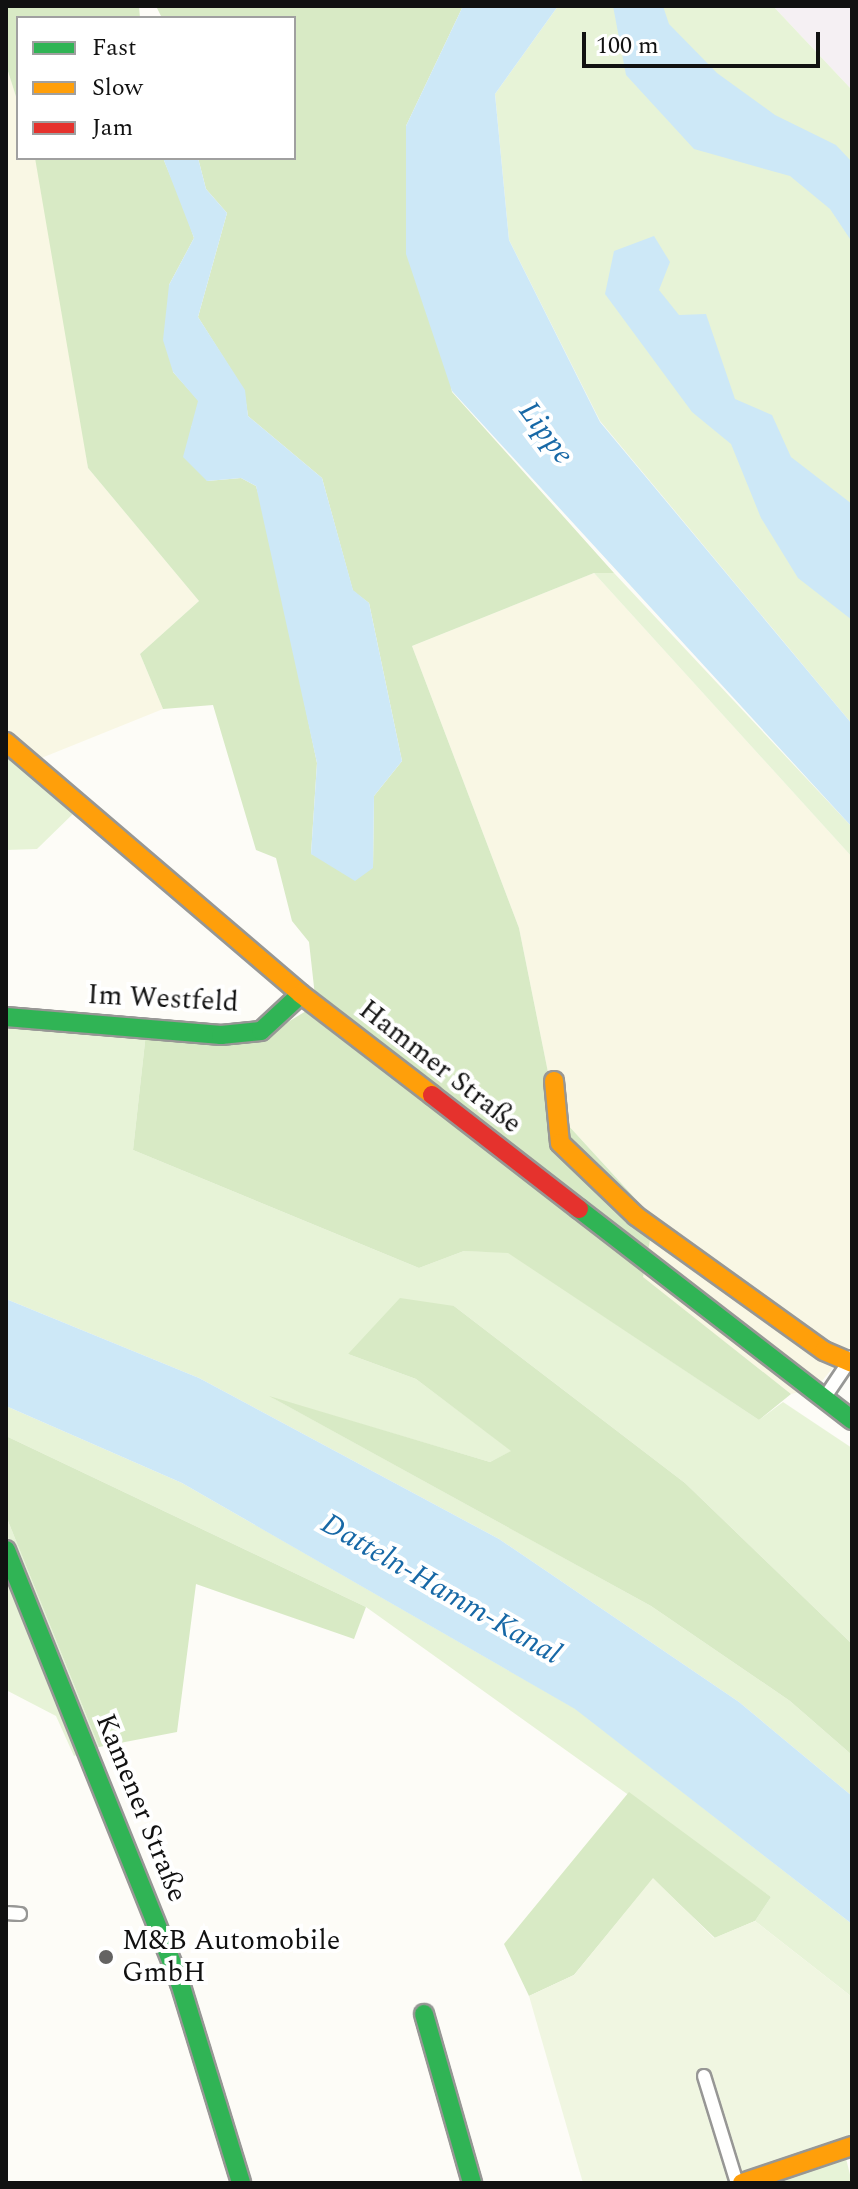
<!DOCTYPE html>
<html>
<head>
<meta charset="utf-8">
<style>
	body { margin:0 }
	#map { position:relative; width:858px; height:2189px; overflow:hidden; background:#fdfcf7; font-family:Spectral,serif }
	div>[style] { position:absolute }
	.industrial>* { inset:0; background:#f5f0f3 }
	.farmland>* { inset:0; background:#f9f7e4 }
	.green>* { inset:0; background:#e7f3d7 }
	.forest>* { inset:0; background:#d8eac5 }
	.pitch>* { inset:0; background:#f0f6e1 }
	.water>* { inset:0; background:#cde8f7 }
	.roads { filter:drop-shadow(2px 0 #979795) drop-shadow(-2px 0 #979795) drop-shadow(0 2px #979795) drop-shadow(0 -2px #979795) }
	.street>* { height:12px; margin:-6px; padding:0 6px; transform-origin:6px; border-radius:6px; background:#fffffe }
	.fast>* { height:18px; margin:-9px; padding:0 9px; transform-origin:9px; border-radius:9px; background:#30b455 }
	.slow>* { height:18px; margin:-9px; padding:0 9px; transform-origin:9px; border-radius:9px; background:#ff9f0a }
	.jam>* { height:18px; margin:-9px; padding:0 9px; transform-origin:9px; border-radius:9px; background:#e5322d }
	.dots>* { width:22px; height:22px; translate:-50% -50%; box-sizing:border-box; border:4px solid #fff; border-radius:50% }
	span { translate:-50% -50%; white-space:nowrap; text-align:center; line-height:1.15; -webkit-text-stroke:8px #fff; paint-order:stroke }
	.street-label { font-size:28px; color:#111 }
	.poi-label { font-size:28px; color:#111 }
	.left { translate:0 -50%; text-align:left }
	.water-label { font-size:30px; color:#1768a6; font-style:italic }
	.frame { position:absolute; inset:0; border:8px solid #111; pointer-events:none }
	.legend { position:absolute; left:16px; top:16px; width:280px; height:144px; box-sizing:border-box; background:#fff; border:2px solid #a0a0a0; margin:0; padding:10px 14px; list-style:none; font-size:24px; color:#111 }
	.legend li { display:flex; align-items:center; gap:16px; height:40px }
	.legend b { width:40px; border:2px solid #a0a0a0 }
	.scale { position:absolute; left:582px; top:32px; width:238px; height:36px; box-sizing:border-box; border:4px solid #111; border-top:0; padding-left:10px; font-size:24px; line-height:28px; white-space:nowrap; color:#111; -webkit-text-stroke:6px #fff; paint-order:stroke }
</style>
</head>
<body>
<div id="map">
	<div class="industrial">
		<div style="clip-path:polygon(773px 6px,852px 6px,852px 90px)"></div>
	</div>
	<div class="farmland">
		<div style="clip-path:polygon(6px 65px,18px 103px,18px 158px,35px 158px,47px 195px,88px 468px,199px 601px,140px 654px,163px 709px,29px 763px,6px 743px)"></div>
		<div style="clip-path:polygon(594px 573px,852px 857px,852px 1345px,816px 1388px,791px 1394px,642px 1277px,654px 1219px,556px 1112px,519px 928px,412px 646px)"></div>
	</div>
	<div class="green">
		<div style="clip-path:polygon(558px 6px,773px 6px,852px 90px,852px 724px,600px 421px,509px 240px,495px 94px)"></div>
		<div style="clip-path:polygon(594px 573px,614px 573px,852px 827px,852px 857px)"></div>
		<div style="clip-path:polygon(6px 743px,80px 807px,37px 849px,6px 850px)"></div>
		<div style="clip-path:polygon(6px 1020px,146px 1033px,133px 1150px,419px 1268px,464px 1251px,508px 1252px,759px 1420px,783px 1402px,852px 1448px,852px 1644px,685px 1483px,454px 1306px,348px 1354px,416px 1379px,512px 1451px,490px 1462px,273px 1398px,651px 1606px,790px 1701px,852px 1755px,852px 1796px,739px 1702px,499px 1539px,199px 1378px,6px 1299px)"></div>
		<div style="clip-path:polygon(6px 1406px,182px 1483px,576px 1709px,852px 1924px,852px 1997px,755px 1921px,771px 1897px,366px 1607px,6px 1436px)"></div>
		<div style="clip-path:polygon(6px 1516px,99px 1747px,74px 1756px,56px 1716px,6px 1690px)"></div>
		<div style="clip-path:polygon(842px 2142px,852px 2183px,719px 2183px)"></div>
	</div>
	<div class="forest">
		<div style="clip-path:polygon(6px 6px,139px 6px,140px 18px,18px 18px,18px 103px,6px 65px)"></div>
		<div style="clip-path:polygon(156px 6px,463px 6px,406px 126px,452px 392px,614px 573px,594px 573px,412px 646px,519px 928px,556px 1112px,654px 1219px,643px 1277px,791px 1394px,759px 1420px,508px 1253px,464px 1251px,419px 1268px,133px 1150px,146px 1033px,255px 1042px,316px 1005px,309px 942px,292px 921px,276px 858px,256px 850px,213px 705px,163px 709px,140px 654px,199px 601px,88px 468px,35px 158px,163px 158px,185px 211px,194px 238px,169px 285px,173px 372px,198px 400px,200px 416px,191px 427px,207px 481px,241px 478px,256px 486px,267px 523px,317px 763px,311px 854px,373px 868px,374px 796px,402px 761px,369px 603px,353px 591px,322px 478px,248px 416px,244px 390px,198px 317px,227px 213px,206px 189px,198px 158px,294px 158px,294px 18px,162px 18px)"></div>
		<div style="clip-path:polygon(400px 1298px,454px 1306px,685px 1483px,852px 1644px,852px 1755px,790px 1701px,651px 1606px,269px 1396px,490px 1462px,511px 1451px,416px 1379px,348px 1354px)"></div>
		<div style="clip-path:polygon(6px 1436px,366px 1607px,354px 1639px,196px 1584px,177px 1732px,99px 1747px,6px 1516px)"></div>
		<div style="clip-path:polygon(629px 1792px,771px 1897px,755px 1921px,715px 1938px,653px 1879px,574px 1975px,529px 1996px,504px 1944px)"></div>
	</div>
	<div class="pitch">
		<div style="clip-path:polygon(653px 1878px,714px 1938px,755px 1921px,852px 1997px,852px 2139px,719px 2183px,583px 2183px,529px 1996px,574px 1975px)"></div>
	</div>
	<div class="water">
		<div style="clip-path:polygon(463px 6px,558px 6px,495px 94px,509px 240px,600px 422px,852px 724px,852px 827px,452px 391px,406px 254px,406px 126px)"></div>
		<div style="clip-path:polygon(613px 6px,663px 6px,669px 24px,717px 73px,775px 115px,836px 145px,852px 162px,852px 242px,830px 209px,790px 176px,694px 149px,626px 75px)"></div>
		<div style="clip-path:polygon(163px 158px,198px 158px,206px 189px,227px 213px,198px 317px,245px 390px,248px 416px,322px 478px,353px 590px,369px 603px,402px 761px,374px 796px,373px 868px,355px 881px,311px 854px,317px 763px,256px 486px,241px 478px,207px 481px,183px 457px,198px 401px,173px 372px,163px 340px,169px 285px,194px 238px)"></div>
		<div style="clip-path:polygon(654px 236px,670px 262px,659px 290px,679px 315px,706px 314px,735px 399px,772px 415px,791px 457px,852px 504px,852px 620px,798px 578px,761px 518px,731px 444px,692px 412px,605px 294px,614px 251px)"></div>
		<div style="clip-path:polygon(6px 1299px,199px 1378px,499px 1539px,739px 1702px,852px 1796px,852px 1924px,575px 1709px,182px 1483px,6px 1406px)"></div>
	</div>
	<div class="roads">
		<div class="street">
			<div style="left:823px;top:1400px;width:52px;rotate:-56deg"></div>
			<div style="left:6px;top:1913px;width:14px;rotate:4deg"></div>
			<div style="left:704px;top:2076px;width:112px;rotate:72.9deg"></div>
		</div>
		<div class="fast">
			<div style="left:6px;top:1017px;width:216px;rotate:4.8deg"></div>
			<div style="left:221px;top:1035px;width:40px;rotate:-5.7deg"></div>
			<div style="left:261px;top:1031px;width:54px;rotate:-42.8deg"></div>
			<div style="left:579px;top:1209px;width:345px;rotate:37.7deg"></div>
			<div style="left:6px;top:1550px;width:467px;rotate:68.1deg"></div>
			<div style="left:180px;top:1983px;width:209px;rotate:73deg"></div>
			<div style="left:424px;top:2014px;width:176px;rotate:74.1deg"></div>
		</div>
		<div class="slow">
			<div style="left:6px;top:742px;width:388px;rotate:40.5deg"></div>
			<div style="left:301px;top:994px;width:165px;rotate:37.6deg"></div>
			<div style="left:554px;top:1081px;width:62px;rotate:84.5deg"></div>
			<div style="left:560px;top:1143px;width:105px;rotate:43.8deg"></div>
			<div style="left:636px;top:1216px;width:231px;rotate:35.7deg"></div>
			<div style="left:824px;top:1351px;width:30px;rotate:23deg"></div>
			<div style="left:742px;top:2183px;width:116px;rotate:-18.6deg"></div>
		</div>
		<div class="jam">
			<div style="left:432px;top:1095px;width:186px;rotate:37.8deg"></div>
		</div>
	</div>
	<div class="dots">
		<div style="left:106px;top:1957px;background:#646362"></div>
	</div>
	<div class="street-label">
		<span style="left:163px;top:999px;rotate:3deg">Im Westfeld</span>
		<span style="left:440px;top:1067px;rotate:38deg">Hammer Straße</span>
		<span style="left:141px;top:1808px;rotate:68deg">Kamener Straße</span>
	</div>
	<div class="poi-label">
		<span class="left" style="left:122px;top:1957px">M&amp;B Automobile<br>GmbH</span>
	</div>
	<div class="water-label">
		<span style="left:546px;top:433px;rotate:53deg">Lippe</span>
		<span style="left:441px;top:1589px;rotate:30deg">Datteln-Hamm-Kanal</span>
	</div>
	<div class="frame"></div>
	<ul class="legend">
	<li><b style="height:10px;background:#30b455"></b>Fast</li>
	<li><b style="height:10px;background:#ff9f0a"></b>Slow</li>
	<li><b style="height:10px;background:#e5322d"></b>Jam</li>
	</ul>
	<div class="scale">100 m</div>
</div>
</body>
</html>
